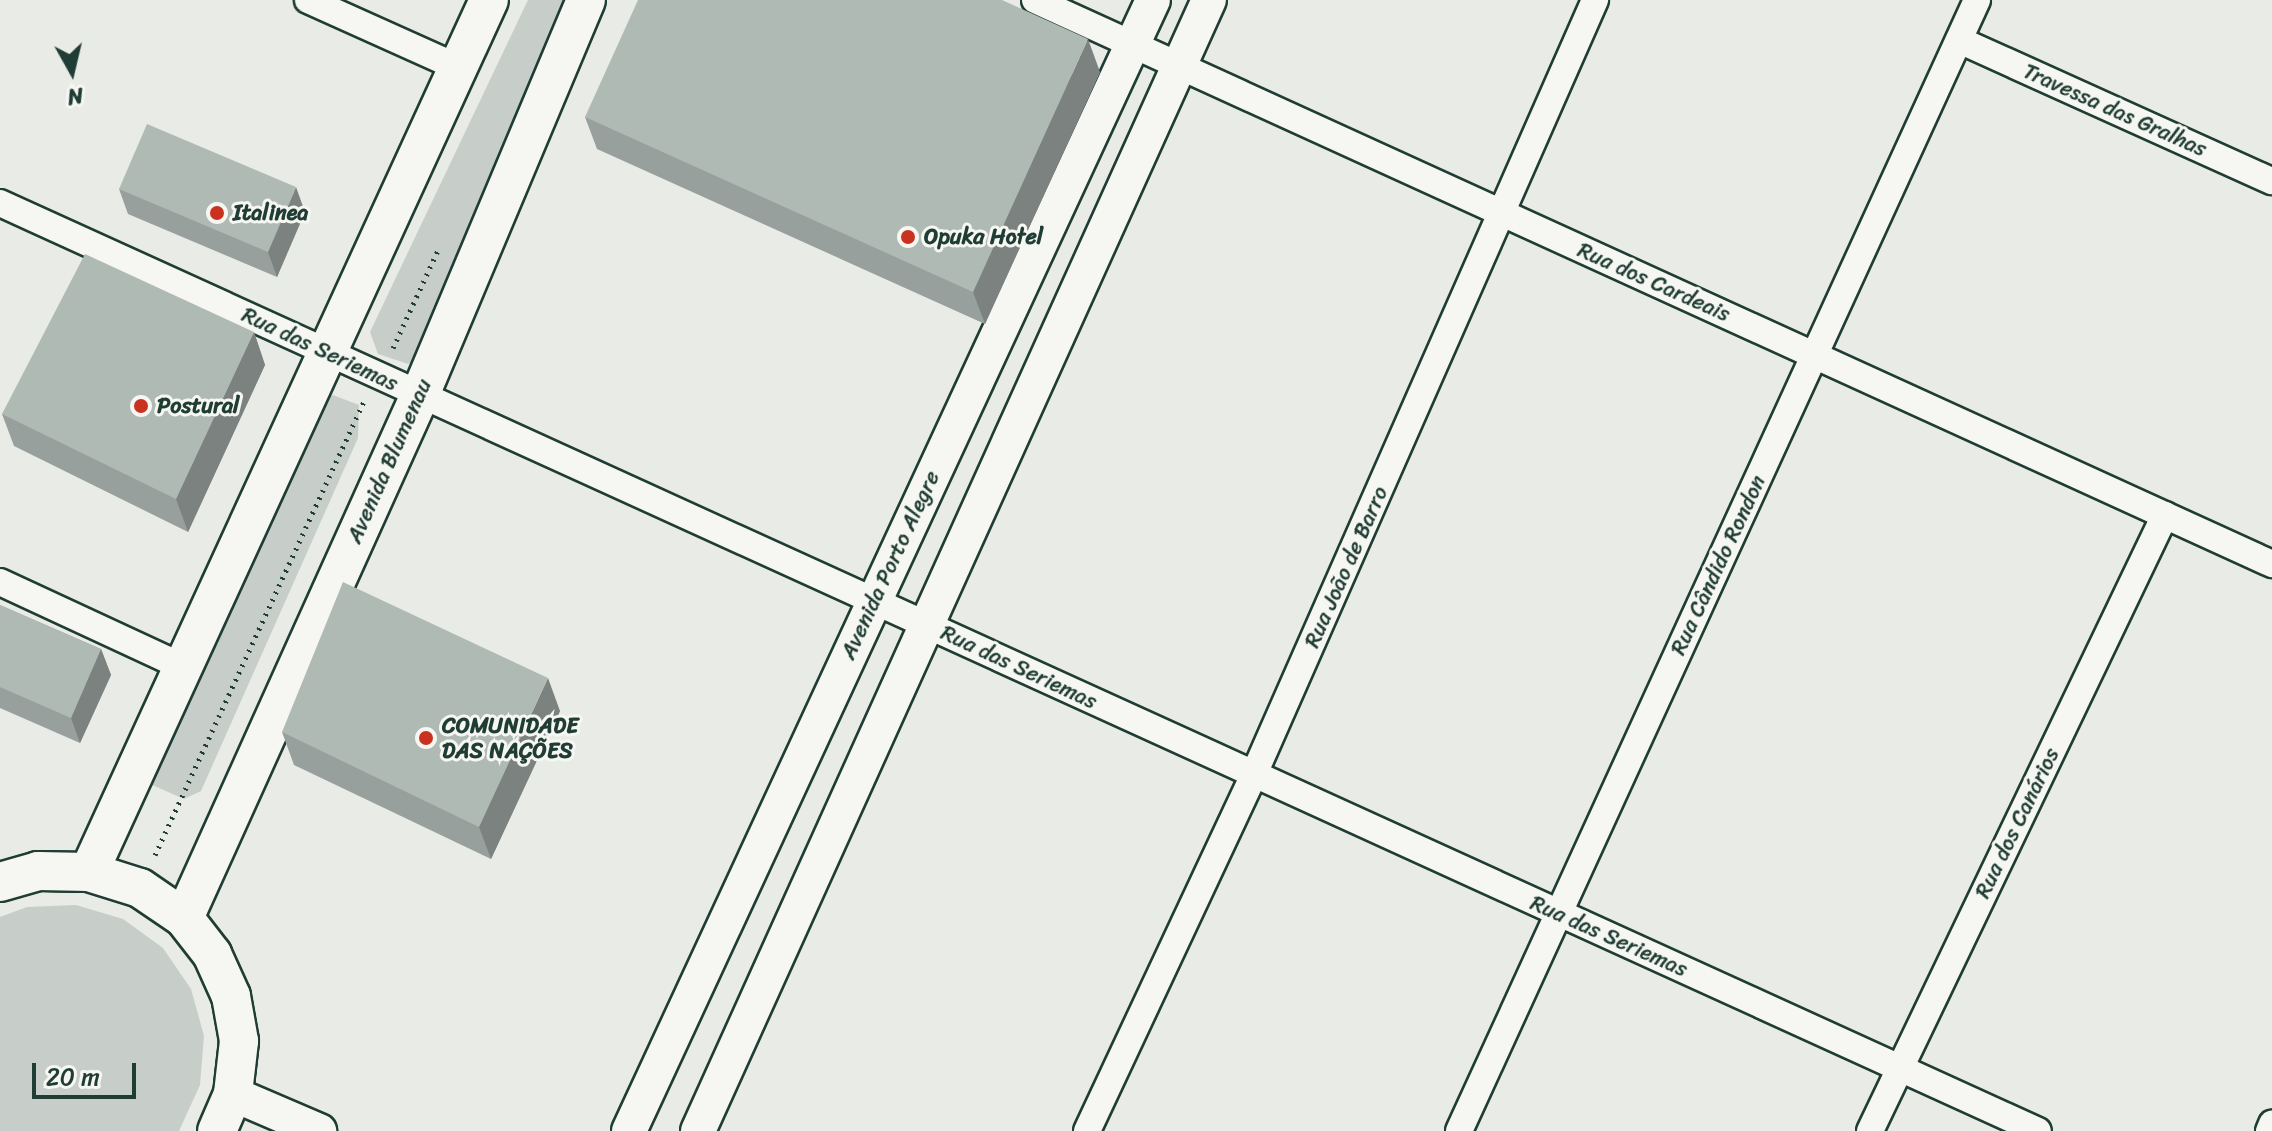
<!DOCTYPE html>
<html>
<head>
<meta charset="utf-8">
<style>
	body { margin:0 }
	#map { position:relative; width:2272px; height:1131px; overflow:hidden; background:#e9ebe7; font-family:Sriracha,sans-serif }
	div>[style] { position:absolute }
	.green>* { inset:0; background:#c7cec9 }
	.path>* { height:5px; margin-top:-2.5px; transform-origin:0; background:repeating-linear-gradient(90deg,#1f3d34 0 2px,transparent 0 8px) }
	.roads { filter:drop-shadow(2px 0 #1f3d34) drop-shadow(-2px 0 #1f3d34) drop-shadow(0 2px #1f3d34) drop-shadow(0 -2px #1f3d34) }
	.minor>* { height:26px; margin:-13px; padding:0 13px; transform-origin:13px; border-radius:13px; background:#f6f6f2 }
	.tertiary>* { height:34px; margin:-17px; padding:0 17px; transform-origin:17px; border-radius:17px; background:#f6f6f2 }
	.secondary>* { height:38px; margin:-19px; padding:0 19px; transform-origin:19px; border-radius:19px; background:#f6f6f2 }
	.wall>* { inset:0; background:#97a09c }
	.shaded-wall>* { inset:0; background:#7b827f }
	.building>* { inset:0; background:#b0bab5 }
	.dots>* { width:22px; height:22px; translate:-50% -50%; box-sizing:border-box; border:4px solid #f6f6f2; border-radius:50% }
	span { translate:-50% -50%; white-space:nowrap; text-align:center; line-height:1.15; -webkit-text-stroke:6px #f6f6f2; paint-order:stroke }
	.street-label { font-size:22px; color:#1f3d34 }
	.poi-label { font-size:22px; color:#1f3d34; font-weight:700 }
	.left { translate:0 -50%; text-align:left }
	.north { position:absolute; left:32px; top:32px; width:80px; height:80px; -webkit-text-stroke:6px #f6f6f2; paint-order:stroke; rotate:172deg; font-size:22px; font-weight:700; line-height:32px; text-align:center; color:#1f3d34 }
	.north::after { content:''; display:block; margin:auto; width:28px; height:36px; background:#1f3d34; clip-path:polygon(50% 0,100% 100%,50% 72%,0 100%) }
	.scale { position:absolute; left:32px; top:1063px; width:104px; height:36px; box-sizing:border-box; border:4px solid #1f3d34; border-top:0; padding-left:10px; font-size:24px; line-height:28px; white-space:nowrap; color:#1f3d34; -webkit-text-stroke:6px #f6f6f2; paint-order:stroke }
</style>
</head>
<body>
<div id="map">
	<div class="green">
		<div style="clip-path:polygon(528px 0,589px 0,421px 356px,408px 364px,378px 354px,370px 332px)"></div>
		<div style="clip-path:polygon(333px 395px,359px 405px,358px 438px,201px 791px,184px 799px,150px 784px,319px 401px)"></div>
		<div style="clip-path:polygon(76px 905px,123px 919px,163px 948px,191px 989px,204px 1036px,200px 1085px,179px 1131px,0 1131px,0 917px,27px 907px)"></div>
	</div>
	<div class="path">
		<div style="left:393px;top:348px;width:110px;rotate:-65.3deg"></div>
		<div style="left:155px;top:855px;width:502px;rotate:-65.27deg"></div>
	</div>
	<div class="roads">
		<div class="minor">
			<div style="left:308px;top:0;width:163px;rotate:24.2deg"></div>
			<div style="left:1035px;top:0;width:1360px;rotate:24.51deg"></div>
			<div style="left:1959px;top:40px;width:343px;rotate:24.3deg"></div>
			<div style="left:0;top:203px;width:2239px;rotate:24.48deg"></div>
			<div style="left:0;top:582px;width:202px;rotate:24.9deg"></div>
			<div style="left:1087px;top:1131px;width:394px;rotate:-64.9deg"></div>
			<div style="left:1254px;top:774px;width:846px;rotate:-66.22deg"></div>
			<div style="left:1459px;top:1131px;width:1244px;rotate:-65.39deg"></div>
			<div style="left:1870px;top:1131px;width:683px;rotate:-64.41deg"></div>
			<div style="left:2269px;top:1131px;width:8px;rotate:-67deg"></div>
		</div>
		<div class="tertiary">
			<div style="left:233px;top:1094px;width:94px;rotate:23.3deg"></div>
			<div style="left:629px;top:1131px;width:1246px;rotate:-65.14deg"></div>
			<div style="left:698px;top:1131px;width:1241px;rotate:-65.69deg"></div>
		</div>
		<div class="secondary">
			<div style="left:89px;top:872px;width:959px;rotate:-65.36deg"></div>
			<div style="left:0;top:882px;width:40px;rotate:-16deg"></div>
			<div style="left:38px;top:871px;width:51px;rotate:1.1deg"></div>
			<div style="left:89px;top:872px;width:53px;rotate:17.4deg"></div>
			<div style="left:140px;top:888px;width:53px;rotate:34.3deg"></div>
			<div style="left:184px;top:918px;width:46px;rotate:52.1deg"></div>
			<div style="left:212px;top:954px;width:46px;rotate:65.7deg"></div>
			<div style="left:231px;top:996px;width:46px;rotate:79.9deg"></div>
			<div style="left:239px;top:1041px;width:53px;rotate:96.5deg"></div>
			<div style="left:233px;top:1094px;width:40px;rotate:113.4deg"></div>
			<div style="left:184px;top:918px;width:574px;rotate:-65.71deg"></div>
			<div style="left:420px;top:395px;width:428px;rotate:-67.2deg"></div>
		</div>
	</div>
	<div class="wall">
		<div style="clip-path:polygon(1100px 72px,985px 324px,597px 149px,585px 117px)"></div>
		<div style="clip-path:polygon(119px 189px,305px 212px,277px 277px,128px 214px)"></div>
		<div style="clip-path:polygon(254px 332px,265px 365px,188px 532px,14px 446px,2px 414px)"></div>
		<div style="clip-path:polygon(0 605px,101px 649px,111px 675px,80px 743px,0 708px)"></div>
		<div style="clip-path:polygon(560px 711px,491px 859px,294px 765px,282px 732px)"></div>
	</div>
	<div class="shaded-wall">
		<div style="clip-path:polygon(1088px 39px,1100px 72px,985px 324px,973px 292px)"></div>
		<div style="clip-path:polygon(296px 187px,305px 212px,277px 277px,268px 252px)"></div>
		<div style="clip-path:polygon(254px 332px,265px 365px,188px 532px,176px 499px)"></div>
		<div style="clip-path:polygon(101px 649px,111px 675px,80px 743px,71px 718px)"></div>
		<div style="clip-path:polygon(548px 678px,560px 711px,491px 859px,479px 827px)"></div>
	</div>
	<div class="building">
		<div style="clip-path:polygon(638px 0,1002px 0,1088px 39px,973px 292px,585px 117px)"></div>
		<div style="clip-path:polygon(147px 124px,296px 187px,268px 252px,119px 189px)"></div>
		<div style="clip-path:polygon(85px 254px,254px 332px,176px 499px,2px 414px)"></div>
		<div style="clip-path:polygon(343px 582px,548px 678px,479px 827px,282px 732px)"></div>
		<div style="clip-path:polygon(0 605px,101px 649px,71px 718px,0 687px)"></div>
	</div>
	<div class="dots">
		<div style="left:217px;top:213px;background:#c8321e"></div>
		<div style="left:908px;top:237px;background:#c8321e"></div>
		<div style="left:141px;top:406px;background:#c8321e"></div>
		<div style="left:426px;top:738px;background:#c8321e"></div>
	</div>
	<div class="street-label">
		<span style="left:2115px;top:110px;rotate:24deg">Travessa das Gralhas</span>
		<span style="left:1654px;top:282px;rotate:24deg">Rua dos Cardeais</span>
		<span style="left:320px;top:349px;rotate:25deg">Rua das Seriemas</span>
		<span style="left:389px;top:461px;rotate:-66deg">Avenida Blumenau</span>
		<span style="left:890px;top:565px;rotate:-65deg">Avenida Porto Alegre</span>
		<span style="left:1718px;top:565px;rotate:-65deg">Rua Cândido Rondon</span>
		<span style="left:1346px;top:567px;rotate:-66deg">Rua João de Barro</span>
		<span style="left:1019px;top:667px;rotate:25deg">Rua das Seriemas</span>
		<span style="left:2017px;top:823px;rotate:-64deg">Rua dos Canários</span>
		<span style="left:1609px;top:936px;rotate:24deg">Rua das Seriemas</span>
	</div>
	<div class="poi-label">
		<span class="left" style="left:233px;top:213px">Italinea</span>
		<span class="left" style="left:924px;top:237px">Opuka Hotel</span>
		<span class="left" style="left:157px;top:406px">Postural</span>
		<span class="left" style="left:442px;top:738px">COMUNIDADE<br>DAS NAÇÕES</span>
	</div>
	<div class="north">N</div>
	<div class="scale">20 m</div>
</div>
</body>
</html>
